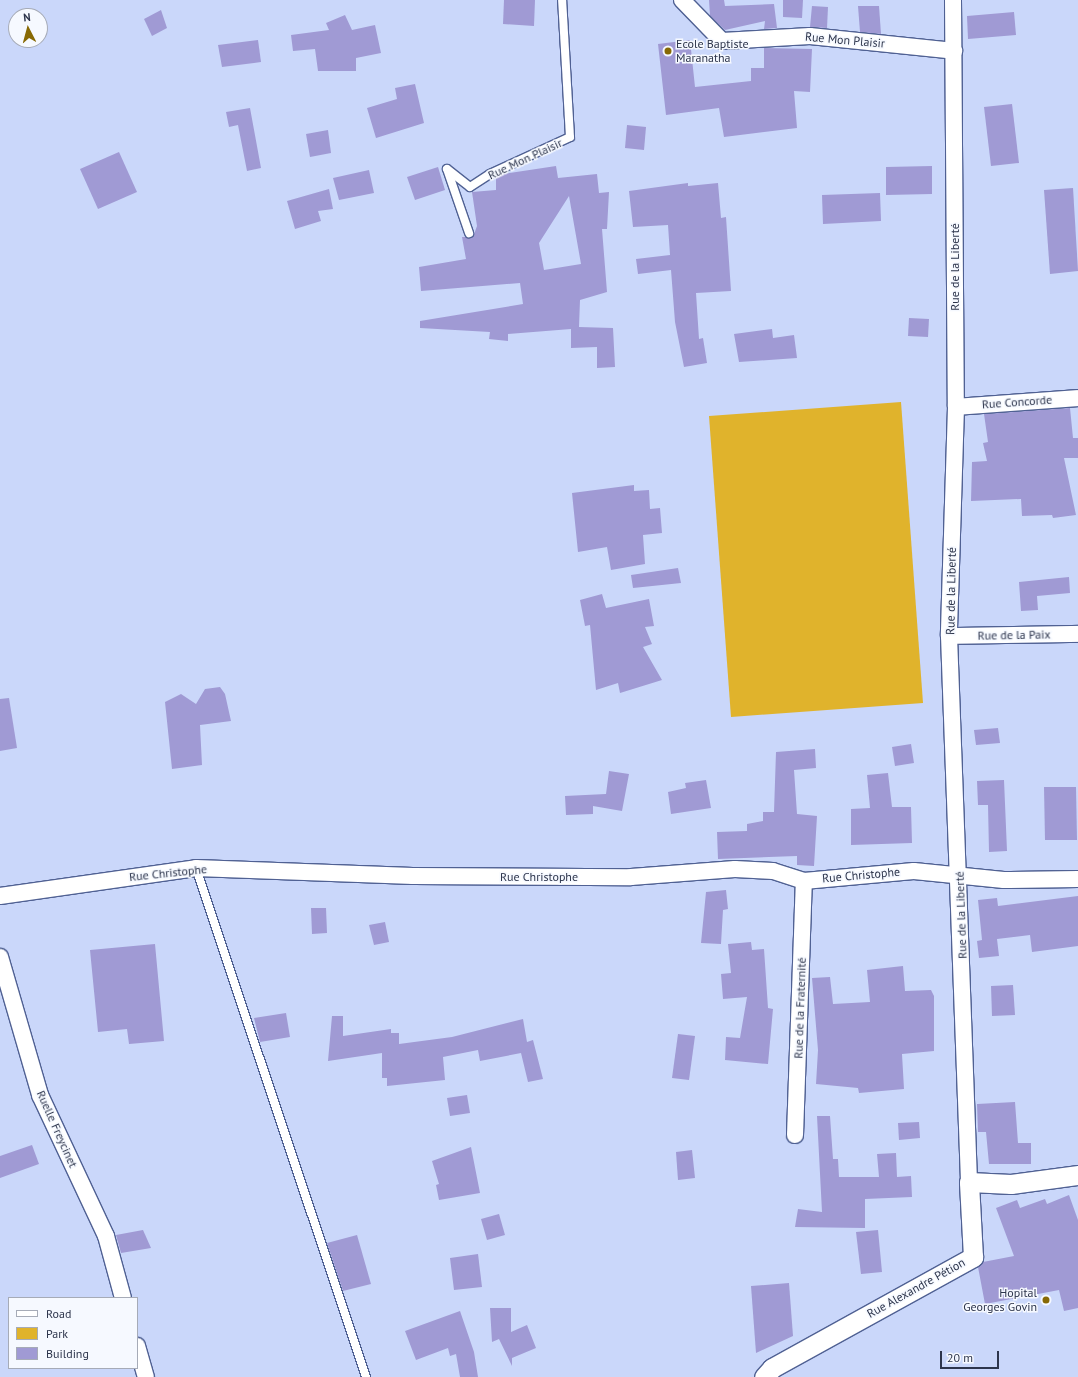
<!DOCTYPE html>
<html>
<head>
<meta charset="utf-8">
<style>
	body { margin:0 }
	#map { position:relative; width:1078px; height:1377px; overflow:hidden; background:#cad7fa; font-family:"PT Sans",sans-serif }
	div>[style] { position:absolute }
	.green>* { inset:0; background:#e0b32c }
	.building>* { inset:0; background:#a09ad4 }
	.roads { filter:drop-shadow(1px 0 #506193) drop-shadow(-1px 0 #506193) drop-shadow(0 1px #506193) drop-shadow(0 -1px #506193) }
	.service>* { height:8px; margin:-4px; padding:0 4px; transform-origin:4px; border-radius:4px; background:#fff }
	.minor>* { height:16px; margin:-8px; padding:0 8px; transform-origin:8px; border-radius:8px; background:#fff }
	.tertiary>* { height:19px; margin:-9.5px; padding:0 9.5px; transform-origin:9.5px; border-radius:9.5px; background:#fff }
	.dots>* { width:11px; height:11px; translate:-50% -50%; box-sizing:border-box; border:2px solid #f6f9ff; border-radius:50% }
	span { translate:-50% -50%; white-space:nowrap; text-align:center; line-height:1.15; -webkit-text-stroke:3px #f6f9ff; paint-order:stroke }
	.street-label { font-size:12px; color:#2d354c }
	.poi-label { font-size:12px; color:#2d354c }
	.left { translate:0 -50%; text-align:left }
	.right { translate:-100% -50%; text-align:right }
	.legend { position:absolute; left:8px; top:1297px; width:130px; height:72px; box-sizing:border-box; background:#f6f9ff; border:1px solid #a6abb7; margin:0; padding:5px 7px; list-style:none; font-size:12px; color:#2d354c }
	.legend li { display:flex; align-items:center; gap:8px; height:20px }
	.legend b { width:20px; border:1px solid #a6abb7 }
	.north { position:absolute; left:8px; top:8px; width:40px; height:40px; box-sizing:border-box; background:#f6f9ff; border:1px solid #a6abb7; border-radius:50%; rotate:354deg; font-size:11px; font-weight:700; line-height:16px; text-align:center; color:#2d354c }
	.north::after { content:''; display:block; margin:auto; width:14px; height:18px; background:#876905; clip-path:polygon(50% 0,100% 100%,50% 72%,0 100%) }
	.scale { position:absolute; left:940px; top:1351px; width:59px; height:18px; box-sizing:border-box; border:2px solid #2d354c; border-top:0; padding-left:5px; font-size:12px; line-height:14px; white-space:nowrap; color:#2d354c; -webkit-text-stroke:3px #f6f9ff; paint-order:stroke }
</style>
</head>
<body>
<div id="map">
	<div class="green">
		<div style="clip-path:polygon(901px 402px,923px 703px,731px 717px,709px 416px)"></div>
	</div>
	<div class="building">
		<div style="clip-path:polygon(504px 0,535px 0,534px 26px,503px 24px)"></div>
		<div style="clip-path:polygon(709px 0,724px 0,725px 6px,774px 4px,777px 28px,764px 29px,765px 21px,725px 30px,710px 16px)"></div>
		<div style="clip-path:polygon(783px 0,803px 0,802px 18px,783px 17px)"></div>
		<div style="clip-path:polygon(812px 6px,828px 7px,827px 28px,810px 27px)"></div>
		<div style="clip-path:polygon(858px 6px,879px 6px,881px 34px,860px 32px)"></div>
		<div style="clip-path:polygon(161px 10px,167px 28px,152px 36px,144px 19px)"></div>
		<div style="clip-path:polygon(1014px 12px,1016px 35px,968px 39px,967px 16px)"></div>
		<div style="clip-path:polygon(345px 15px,352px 30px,375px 25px,381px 53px,356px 58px,356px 71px,318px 71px,315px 49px,293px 51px,291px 35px,329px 30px,326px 23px)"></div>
		<div style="clip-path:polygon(258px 40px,261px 62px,222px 67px,218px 45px)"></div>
		<div style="clip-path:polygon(690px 40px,695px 87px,751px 81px,751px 68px,764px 68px,764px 48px,812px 49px,810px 92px,794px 91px,797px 128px,724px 137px,719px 108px,666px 115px,658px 44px)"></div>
		<div style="clip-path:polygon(415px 84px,424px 123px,376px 138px,367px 108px,397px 99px,395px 88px)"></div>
		<div style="clip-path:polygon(1012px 104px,1019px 163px,991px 166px,984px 107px)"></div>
		<div style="clip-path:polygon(250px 108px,261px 168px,247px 171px,238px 125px,229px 127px,226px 112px)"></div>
		<div style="clip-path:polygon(627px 125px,646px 127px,644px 150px,625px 148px)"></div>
		<div style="clip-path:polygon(328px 130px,331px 153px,310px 157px,306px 134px)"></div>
		<div style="clip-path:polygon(119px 152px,137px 192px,98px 209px,80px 169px)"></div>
		<div style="clip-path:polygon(evenodd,556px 166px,558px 178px,597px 174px,599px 193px,609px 192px,607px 229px,602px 229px,607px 292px,580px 300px,579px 327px,613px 328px,615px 367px,597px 368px,597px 347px,571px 348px,571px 329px,508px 334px,508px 341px,489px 339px,490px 332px,420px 328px,420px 321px,523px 304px,520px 283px,421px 291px,419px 267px,466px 259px,462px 237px,473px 237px,477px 226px,472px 192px,496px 190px,496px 177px,503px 174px,556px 166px,569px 196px,581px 264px,544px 270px,539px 243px,569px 196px)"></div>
		<div style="clip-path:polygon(932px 166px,932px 194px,886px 195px,886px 167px)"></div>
		<div style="clip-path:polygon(438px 167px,445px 190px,415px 200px,407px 177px)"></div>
		<div style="clip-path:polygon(369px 170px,374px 193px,339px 200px,333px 178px)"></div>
		<div style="clip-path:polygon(688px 183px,688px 186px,718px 183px,721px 218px,726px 217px,731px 291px,696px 293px,699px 339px,703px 338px,707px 363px,684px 367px,675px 322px,671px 270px,638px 274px,636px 259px,670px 255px,668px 225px,633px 227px,629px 191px)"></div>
		<div style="clip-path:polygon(1073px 188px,1078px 271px,1050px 274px,1044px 190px)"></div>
		<div style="clip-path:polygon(329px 189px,333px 209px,318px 211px,321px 221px,295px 229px,287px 201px)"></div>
		<div style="clip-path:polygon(880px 193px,881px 221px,823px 224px,822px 195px)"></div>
		<div style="clip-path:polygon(909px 318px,929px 319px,928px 337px,908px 336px)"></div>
		<div style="clip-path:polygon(772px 329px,773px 338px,794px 335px,797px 358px,739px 362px,734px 334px)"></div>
		<div style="clip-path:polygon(1070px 408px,1073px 438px,1078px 438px,1078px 458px,1064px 458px,1076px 515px,1053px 518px,1052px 515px,1022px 516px,1021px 499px,971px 501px,972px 462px,987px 461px,983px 443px,988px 442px,984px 414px)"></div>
		<div style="clip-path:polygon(634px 485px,634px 491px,649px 490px,650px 509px,660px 508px,662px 533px,643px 535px,645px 564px,611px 570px,607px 547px,578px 552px,572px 493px)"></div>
		<div style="clip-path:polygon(678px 568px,681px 583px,633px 588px,631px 575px)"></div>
		<div style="clip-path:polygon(1069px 577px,1070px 593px,1037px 596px,1038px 610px,1021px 611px,1019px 582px)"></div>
		<div style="clip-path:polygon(602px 594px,606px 608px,649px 599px,654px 626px,645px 627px,652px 644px,643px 647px,662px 680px,620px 693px,618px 683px,596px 690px,590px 625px,585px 626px,580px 600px)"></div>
		<div style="clip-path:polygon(220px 687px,225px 694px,231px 721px,200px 725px,202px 765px,172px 769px,165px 702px,181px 694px,196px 704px,205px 689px)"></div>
		<div style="clip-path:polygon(9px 698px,17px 748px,0 751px,0 699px)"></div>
		<div style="clip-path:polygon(998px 728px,1000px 743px,976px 745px,974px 730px)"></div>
		<div style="clip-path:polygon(911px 744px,914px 763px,895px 766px,892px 747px)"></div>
		<div style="clip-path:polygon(815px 749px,816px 768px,794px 770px,797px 814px,817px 816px,814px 866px,797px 865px,797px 856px,718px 859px,717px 832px,747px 831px,747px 824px,763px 821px,763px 812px,774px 812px,776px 752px)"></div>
		<div style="clip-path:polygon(609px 771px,629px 774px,622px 811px,593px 806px,593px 814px,566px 815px,565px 796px,606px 794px)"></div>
		<div style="clip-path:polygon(888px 773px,892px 807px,911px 807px,912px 843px,851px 845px,851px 809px,870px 808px,867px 775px)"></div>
		<div style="clip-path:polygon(706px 780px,711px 808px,671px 814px,668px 792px,686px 788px,685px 783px)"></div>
		<div style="clip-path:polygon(1004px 780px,1007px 851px,989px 852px,988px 805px,978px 805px,977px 781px)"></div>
		<div style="clip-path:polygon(1044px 787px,1076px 787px,1077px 840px,1045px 840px)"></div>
		<div style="clip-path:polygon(726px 890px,728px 909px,723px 910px,721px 944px,701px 943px,706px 892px)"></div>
		<div style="clip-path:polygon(1078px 896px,1078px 946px,1032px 952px,1030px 935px,997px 939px,999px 956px,979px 958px,977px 941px,982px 940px,978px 900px,997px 898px,998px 906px)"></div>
		<div style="clip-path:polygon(311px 908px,326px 908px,327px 933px,312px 934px)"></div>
		<div style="clip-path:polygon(385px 922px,389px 942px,374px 945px,369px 925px)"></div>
		<div style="clip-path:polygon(751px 942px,752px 950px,764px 949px,768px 1008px,773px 1009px,768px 1064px,725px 1060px,726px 1037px,740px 1038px,747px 997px,723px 999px,721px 974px,731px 973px,728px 944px)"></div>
		<div style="clip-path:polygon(155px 944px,164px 1041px,129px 1044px,127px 1029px,98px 1032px,90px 950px)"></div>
		<div style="clip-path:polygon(903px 966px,905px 991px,931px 990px,934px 996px,934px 1051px,902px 1054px,904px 1089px,859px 1093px,858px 1088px,816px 1084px,818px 1050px,812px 978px,830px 977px,833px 1004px,870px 1002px,867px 970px)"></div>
		<div style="clip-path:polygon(1013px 985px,1015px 1015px,992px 1016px,991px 986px)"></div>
		<div style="clip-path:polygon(286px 1013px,290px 1037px,260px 1042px,254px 1018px)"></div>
		<div style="clip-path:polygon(332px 1016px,343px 1016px,343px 1036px,391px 1029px,391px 1033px,399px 1033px,399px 1044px,452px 1037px,523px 1019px,527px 1042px,533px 1040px,543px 1079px,528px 1082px,521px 1053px,480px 1061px,478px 1050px,443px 1057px,445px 1080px,387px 1086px,387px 1078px,382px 1078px,382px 1053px,328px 1061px)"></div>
		<div style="clip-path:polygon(678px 1034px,695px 1036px,689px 1080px,672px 1078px)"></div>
		<div style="clip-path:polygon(467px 1095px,470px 1113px,450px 1116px,447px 1098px)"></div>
		<div style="clip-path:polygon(1015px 1102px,1018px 1143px,1031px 1143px,1031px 1164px,989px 1164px,986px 1132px,978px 1132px,977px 1104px)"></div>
		<div style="clip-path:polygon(817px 1116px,830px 1116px,833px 1159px,838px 1159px,839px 1177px,879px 1177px,877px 1154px,896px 1153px,897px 1177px,911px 1176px,912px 1197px,865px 1199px,865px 1228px,795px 1227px,798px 1209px,822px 1212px)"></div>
		<div style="clip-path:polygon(919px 1122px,920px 1138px,899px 1140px,898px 1123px)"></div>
		<div style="clip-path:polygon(32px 1145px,39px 1164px,0 1178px,0 1156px)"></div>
		<div style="clip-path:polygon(471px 1147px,480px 1193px,439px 1200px,436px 1185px,439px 1184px,432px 1161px)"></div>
		<div style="clip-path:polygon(692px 1150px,695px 1178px,678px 1180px,676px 1152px)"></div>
		<div style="clip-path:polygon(1069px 1195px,1078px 1220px,1078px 1308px,1064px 1311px,1059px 1290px,985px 1304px,978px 1267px,983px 1262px,1014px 1256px,996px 1208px,1017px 1200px,1020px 1208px,1045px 1199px,1047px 1204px)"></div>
		<div style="clip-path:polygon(499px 1214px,505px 1235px,487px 1240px,481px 1219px)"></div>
		<div style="clip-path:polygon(143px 1230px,151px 1248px,121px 1253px,116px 1235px)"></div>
		<div style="clip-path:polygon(878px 1230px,882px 1272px,861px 1274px,856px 1232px)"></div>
		<div style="clip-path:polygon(357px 1235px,371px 1284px,343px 1291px,327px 1243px)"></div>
		<div style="clip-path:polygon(478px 1254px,482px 1287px,454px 1290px,450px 1258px)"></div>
		<div style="clip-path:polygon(789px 1283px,793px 1336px,756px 1353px,751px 1286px)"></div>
		<div style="clip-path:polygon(490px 1308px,511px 1308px,511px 1332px,527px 1325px,536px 1348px,512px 1358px,512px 1366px,499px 1339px,492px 1342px)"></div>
		<div style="clip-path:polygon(460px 1311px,474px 1352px,478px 1377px,460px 1377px,456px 1354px,450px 1356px,448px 1348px,416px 1360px,405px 1331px)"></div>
	</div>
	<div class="roads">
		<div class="service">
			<div style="left:447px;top:169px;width:29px;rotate:38deg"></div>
			<div style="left:470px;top:187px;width:24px;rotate:-33deg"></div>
			<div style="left:490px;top:174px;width:88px;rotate:-24.8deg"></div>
			<div style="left:570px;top:137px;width:137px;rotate:-93.3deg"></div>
			<div style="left:447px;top:169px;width:68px;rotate:71deg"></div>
			<div style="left:196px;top:868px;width:537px;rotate:71.53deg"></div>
		</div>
		<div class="minor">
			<div style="left:682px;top:0;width:57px;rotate:45.7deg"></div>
			<div style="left:722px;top:41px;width:88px;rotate:-3.3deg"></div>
			<div style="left:810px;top:36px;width:145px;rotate:5.9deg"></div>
			<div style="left:953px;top:0;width:407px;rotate:89.6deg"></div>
			<div style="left:956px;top:407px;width:229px;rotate:91.8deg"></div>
			<div style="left:949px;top:636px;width:546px;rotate:87.9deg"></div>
			<div style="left:956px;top:407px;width:122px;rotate:-4.2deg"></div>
			<div style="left:949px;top:636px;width:129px;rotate:-0.9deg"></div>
			<div style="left:0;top:896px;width:198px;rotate:-8.1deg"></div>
			<div style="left:196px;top:868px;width:217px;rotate:2.1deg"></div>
			<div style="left:413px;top:876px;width:218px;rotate:0.3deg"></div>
			<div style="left:631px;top:877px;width:104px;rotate:-4.4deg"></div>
			<div style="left:735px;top:869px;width:38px;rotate:3deg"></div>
			<div style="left:773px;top:871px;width:33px;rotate:18deg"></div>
			<div style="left:804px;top:881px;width:110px;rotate:-5.2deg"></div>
			<div style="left:914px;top:871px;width:90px;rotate:5.7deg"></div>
			<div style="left:1004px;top:880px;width:74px;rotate:-0.8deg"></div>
			<div style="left:0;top:957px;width:144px;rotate:73.8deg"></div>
			<div style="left:40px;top:1095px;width:156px;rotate:64.9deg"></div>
			<div style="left:106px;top:1236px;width:64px;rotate:74.7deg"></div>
			<div style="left:795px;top:1135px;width:254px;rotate:-88deg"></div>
			<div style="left:137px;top:1346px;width:32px;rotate:74deg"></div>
		</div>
		<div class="tertiary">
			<div style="left:764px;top:1377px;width:12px;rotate:-48deg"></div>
			<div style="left:772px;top:1368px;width:230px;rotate:-28.9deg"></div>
			<div style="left:973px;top:1257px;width:75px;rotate:-93.1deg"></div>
			<div style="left:969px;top:1182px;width:42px;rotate:2.7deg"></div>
			<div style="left:1011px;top:1184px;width:68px;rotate:-7.7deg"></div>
		</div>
	</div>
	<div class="dots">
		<div style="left:668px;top:51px;background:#876905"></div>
		<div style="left:1046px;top:1300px;background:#876905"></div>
	</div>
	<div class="street-label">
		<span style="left:845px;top:40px;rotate:5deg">Rue Mon Plaisir</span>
		<span style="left:525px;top:159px;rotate:-25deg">Rue Mon Plaisir</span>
		<span style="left:955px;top:267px;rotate:-90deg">Rue de la Liberté</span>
		<span style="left:1017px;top:402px;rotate:-4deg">Rue Concorde</span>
		<span style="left:951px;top:591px;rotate:-89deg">Rue de la Liberté</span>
		<span style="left:1014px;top:635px;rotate:-1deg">Rue de la Paix</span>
		<span style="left:168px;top:873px;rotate:-6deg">Rue Christophe</span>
		<span style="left:861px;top:875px;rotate:-5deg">Rue Christophe</span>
		<span style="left:539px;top:877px">Rue Christophe</span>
		<span style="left:961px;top:915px;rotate:-92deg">Rue de la Liberté</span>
		<span style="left:800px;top:1008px;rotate:-88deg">Rue de la Fraternité</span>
		<span style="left:57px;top:1129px;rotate:66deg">Ruelle Freycinet</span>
		<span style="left:916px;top:1288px;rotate:-29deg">Rue Alexandre Pétion</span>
	</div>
	<div class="poi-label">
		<span class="left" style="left:676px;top:51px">Ecole Baptiste<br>Maranatha</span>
		<span class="right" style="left:1037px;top:1300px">Hopital<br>Georges Govin</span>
	</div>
	<ul class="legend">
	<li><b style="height:5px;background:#fff"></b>Road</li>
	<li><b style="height:11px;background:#e0b32c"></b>Park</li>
	<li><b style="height:11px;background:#a09ad4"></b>Building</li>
	</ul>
	<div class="north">N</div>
	<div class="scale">20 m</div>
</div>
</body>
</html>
